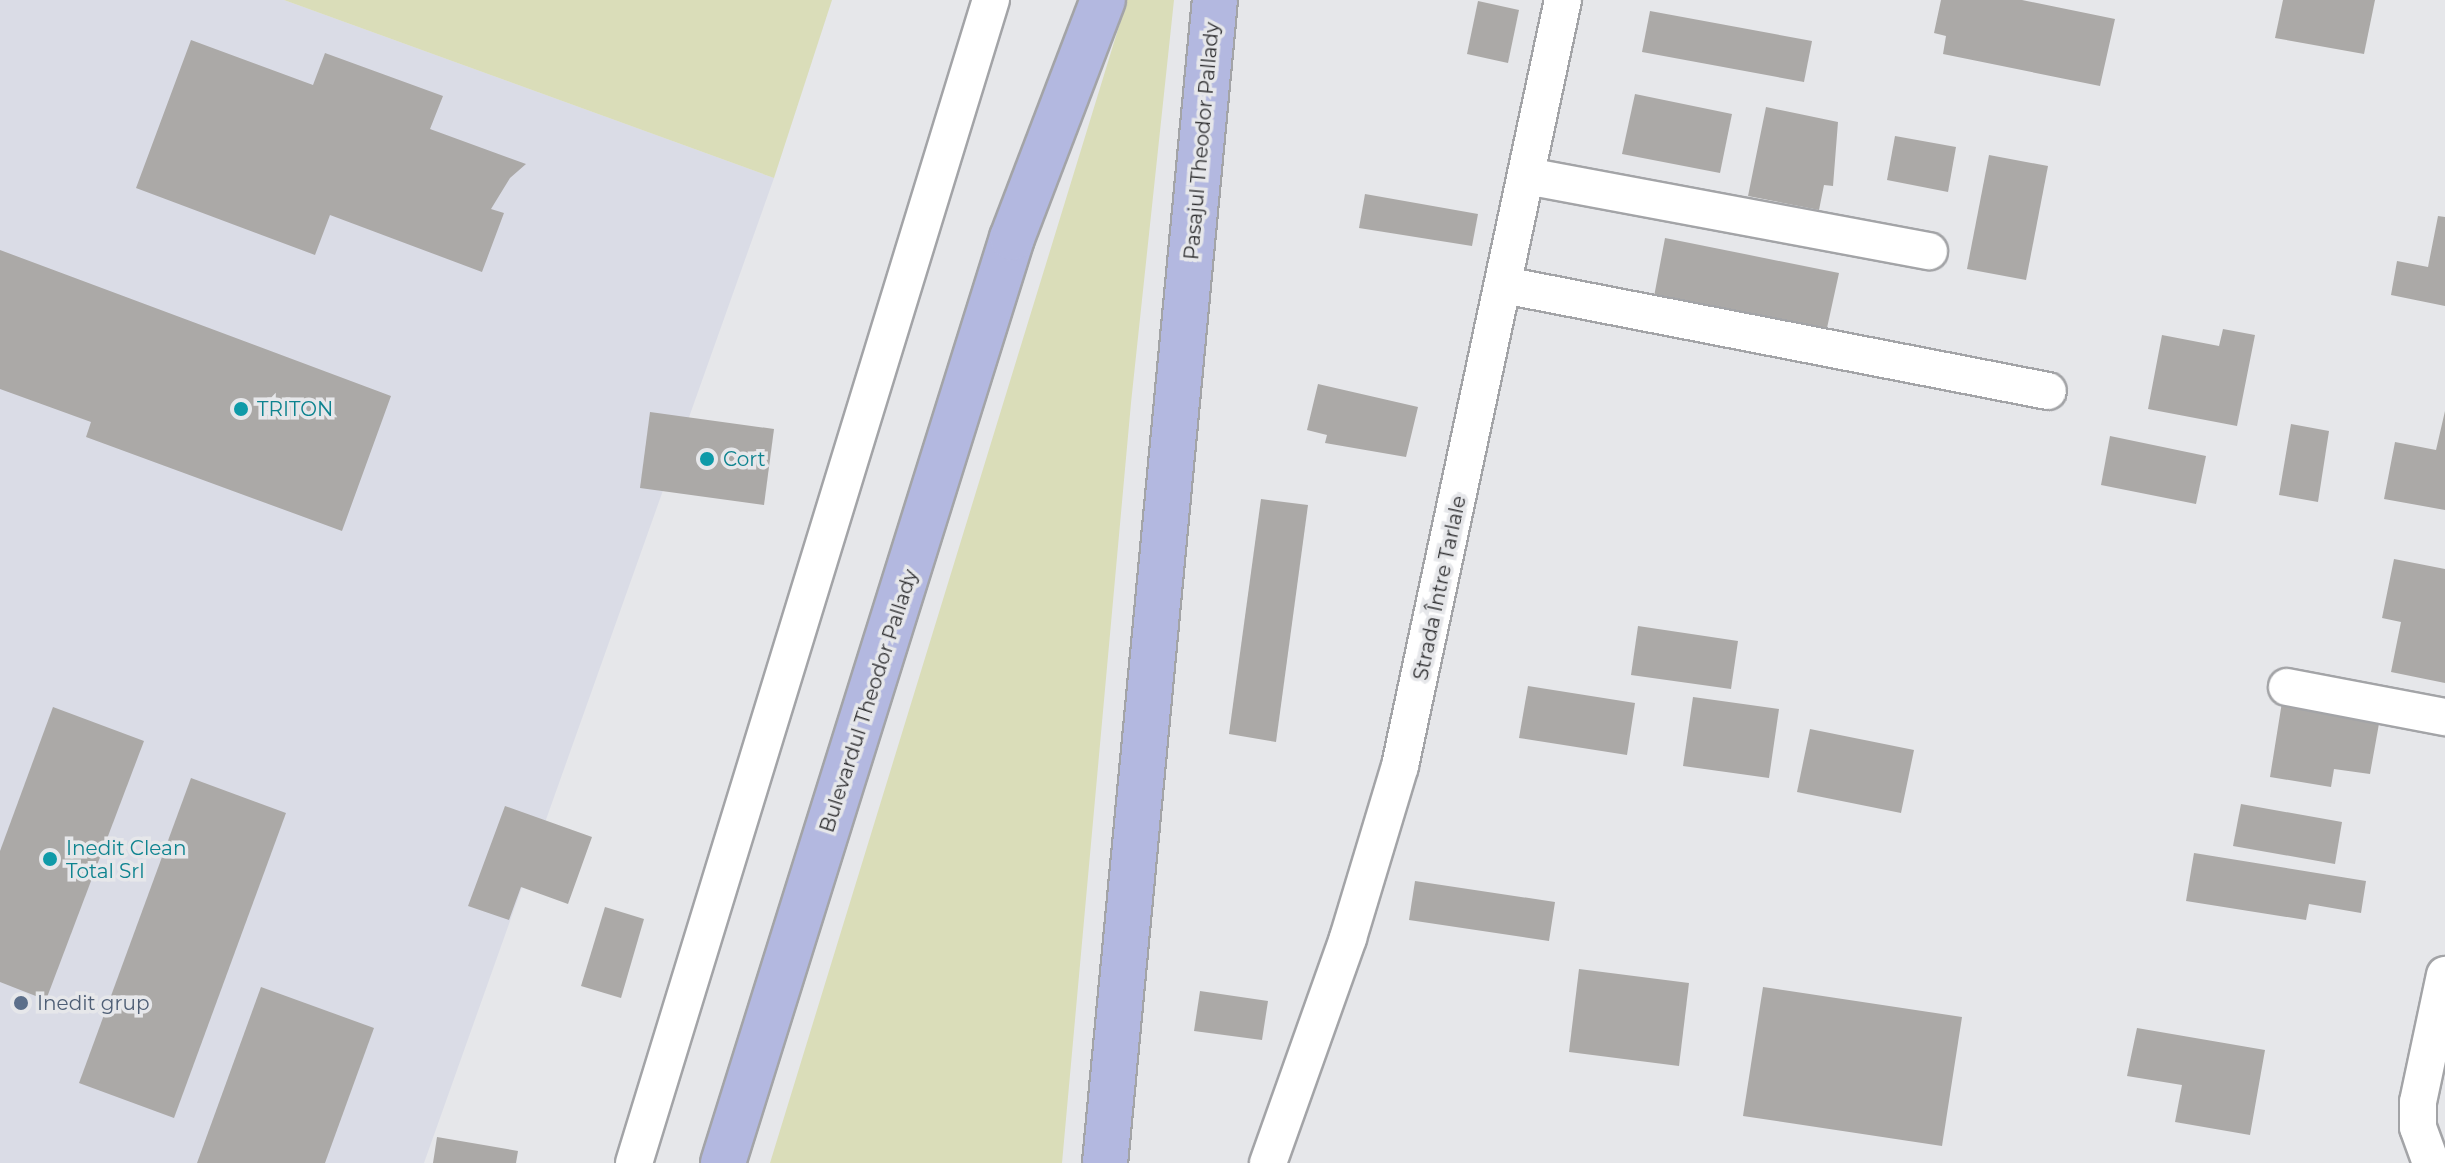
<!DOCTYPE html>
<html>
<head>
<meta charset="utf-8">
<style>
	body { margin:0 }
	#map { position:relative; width:2445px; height:1163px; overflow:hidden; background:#e6e7ea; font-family:Montserrat,sans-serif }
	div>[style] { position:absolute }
	.built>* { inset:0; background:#dadce6 }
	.green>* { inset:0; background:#daddb9 }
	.building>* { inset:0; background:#aba9a7 }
	.roads { filter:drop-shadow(2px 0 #a3a4a7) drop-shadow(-2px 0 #a3a4a7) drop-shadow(0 2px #a3a4a7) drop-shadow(0 -2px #a3a4a7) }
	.street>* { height:36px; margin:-18px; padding:0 18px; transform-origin:18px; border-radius:18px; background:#fff }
	.primary>* { height:44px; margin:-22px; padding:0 22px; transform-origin:22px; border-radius:22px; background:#b3b8e0 }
	.dots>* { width:22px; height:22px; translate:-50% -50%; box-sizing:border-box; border:4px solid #e6e7ea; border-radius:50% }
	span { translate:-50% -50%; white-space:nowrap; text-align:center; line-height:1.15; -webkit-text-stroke:7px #e6e7ea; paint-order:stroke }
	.street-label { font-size:20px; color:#2f2f31 }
	.culture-label { font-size:20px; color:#0d838f }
	.left { translate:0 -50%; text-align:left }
	.service-label { font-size:20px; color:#4e5e75 }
</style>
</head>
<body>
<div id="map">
	<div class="built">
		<div style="clip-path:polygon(0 0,284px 0,774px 178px,424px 1163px,0 1163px)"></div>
	</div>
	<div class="green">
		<div style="clip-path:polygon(284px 0,832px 0,774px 178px)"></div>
		<div style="clip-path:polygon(1127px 0,1174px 0,1131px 403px,1062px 1163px,770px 1163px)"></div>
	</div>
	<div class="building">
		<div style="clip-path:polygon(1941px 0,2022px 0,2115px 19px,2100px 86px,1943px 54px,1946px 36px,1934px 33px)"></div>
		<div style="clip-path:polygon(2283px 0,2375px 0,2364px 54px,2275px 38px)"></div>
		<div style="clip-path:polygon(1478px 1px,1519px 10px,1508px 63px,1467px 54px)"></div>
		<div style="clip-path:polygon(1650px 11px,1812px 41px,1804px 82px,1642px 52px)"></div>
		<div style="clip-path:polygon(191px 40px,313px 85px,325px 53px,443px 96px,430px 129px,526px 164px,510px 178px,491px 209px,504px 213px,482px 272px,330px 215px,315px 255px,136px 188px)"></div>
		<div style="clip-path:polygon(1635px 94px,1732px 114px,1720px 173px,1622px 154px)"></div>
		<div style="clip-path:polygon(1766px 107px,1838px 122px,1833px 186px,1824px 185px,1819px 210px,1748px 196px)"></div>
		<div style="clip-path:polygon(1895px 136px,1956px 147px,1948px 192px,1887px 180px)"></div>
		<div style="clip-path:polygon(1989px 155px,2048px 166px,2026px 280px,1967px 269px)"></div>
		<div style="clip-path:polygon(1365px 194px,1478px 214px,1472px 246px,1359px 228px)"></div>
		<div style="clip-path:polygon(2438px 216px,2445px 217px,2445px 306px,2391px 295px,2397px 261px,2428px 267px)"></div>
		<div style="clip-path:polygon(1665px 238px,1839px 273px,1825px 337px,1653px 302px)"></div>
		<div style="clip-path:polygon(0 250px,391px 396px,342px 531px,86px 437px,91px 422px,0 389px)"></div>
		<div style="clip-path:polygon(2223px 329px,2255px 335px,2237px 426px,2148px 409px,2162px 335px,2219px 346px)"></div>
		<div style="clip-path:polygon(1318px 384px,1418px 407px,1406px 457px,1325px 443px,1327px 435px,1307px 430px)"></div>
		<div style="clip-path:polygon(2445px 411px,2445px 510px,2384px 499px,2395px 442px,2436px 450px)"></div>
		<div style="clip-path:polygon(650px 412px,774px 429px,764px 505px,640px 488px)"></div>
		<div style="clip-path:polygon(2291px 424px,2329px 431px,2318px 502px,2279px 495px)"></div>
		<div style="clip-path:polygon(2110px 436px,2206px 456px,2196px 504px,2101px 485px)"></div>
		<div style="clip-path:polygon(1261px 499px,1308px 505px,1276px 742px,1229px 734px)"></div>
		<div style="clip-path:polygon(2394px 559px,2445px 569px,2445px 683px,2391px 672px,2401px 622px,2382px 618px)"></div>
		<div style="clip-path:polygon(1638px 626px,1738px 641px,1731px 689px,1631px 675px)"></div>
		<div style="clip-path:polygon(1528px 686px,1635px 703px,1627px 755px,1519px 738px)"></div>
		<div style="clip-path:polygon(1693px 697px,1779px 709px,1769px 778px,1683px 766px)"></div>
		<div style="clip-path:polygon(2282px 702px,2380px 718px,2370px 774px,2334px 769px,2331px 787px,2270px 777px)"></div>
		<div style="clip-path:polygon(53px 707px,144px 741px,46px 1000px,0 982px,0 851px)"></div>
		<div style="clip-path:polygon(1810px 729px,1914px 750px,1901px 813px,1797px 792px)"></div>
		<div style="clip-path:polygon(191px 778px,286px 813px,174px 1118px,79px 1083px)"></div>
		<div style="clip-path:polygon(2241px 804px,2342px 822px,2335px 864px,2233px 846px)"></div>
		<div style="clip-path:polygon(505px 806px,592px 837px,568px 904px,521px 887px,509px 920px,468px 906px)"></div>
		<div style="clip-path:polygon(2194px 853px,2366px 881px,2361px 913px,2309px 904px,2306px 920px,2186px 901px)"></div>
		<div style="clip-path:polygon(1415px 881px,1555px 902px,1549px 941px,1409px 920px)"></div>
		<div style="clip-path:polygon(605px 907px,644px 919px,621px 998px,581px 986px)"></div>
		<div style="clip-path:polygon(1579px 969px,1689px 983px,1679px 1066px,1569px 1052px)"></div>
		<div style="clip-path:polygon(261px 987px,374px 1028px,325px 1163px,197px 1163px)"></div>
		<div style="clip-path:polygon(1763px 987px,1962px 1017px,1942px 1146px,1743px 1116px)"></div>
		<div style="clip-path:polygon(1200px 991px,1268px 1001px,1262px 1040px,1194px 1031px)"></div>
		<div style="clip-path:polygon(2137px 1028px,2265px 1050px,2250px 1135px,2175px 1122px,2182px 1085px,2127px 1076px)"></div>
		<div style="clip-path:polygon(437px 1137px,518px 1151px,516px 1163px,433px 1163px)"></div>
	</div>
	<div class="roads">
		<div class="street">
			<div style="left:1527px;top:176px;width:409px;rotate:10.6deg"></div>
			<div style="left:1504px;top:285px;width:554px;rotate:11.03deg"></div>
			<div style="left:2287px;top:687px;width:161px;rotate:10.8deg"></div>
			<div style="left:634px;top:1163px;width:1217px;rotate:-72.94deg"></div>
			<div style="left:1268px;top:1163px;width:239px;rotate:-70.4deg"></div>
			<div style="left:1348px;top:938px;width:180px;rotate:-73.2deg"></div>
			<div style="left:1400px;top:766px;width:783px;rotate:-77.99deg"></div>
			<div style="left:2431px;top:1163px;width:38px;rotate:-110deg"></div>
			<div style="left:2418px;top:1127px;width:25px;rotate:-90deg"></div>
			<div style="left:2418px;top:1102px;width:130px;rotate:-78deg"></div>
		</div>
		<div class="primary">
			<div style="left:723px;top:1163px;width:969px;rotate:-72.65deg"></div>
			<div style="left:1012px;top:238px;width:255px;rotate:-69.1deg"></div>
			<div style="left:1105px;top:1163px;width:1168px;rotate:-84.6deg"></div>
		</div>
	</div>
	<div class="dots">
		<div style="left:241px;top:409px;background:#0f9aa8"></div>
		<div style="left:707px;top:459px;background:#0f9aa8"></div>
		<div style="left:50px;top:859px;background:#0f9aa8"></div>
		<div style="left:21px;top:1003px;background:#5c6f8a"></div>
	</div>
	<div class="street-label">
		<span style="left:1202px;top:141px;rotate:-85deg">Pasajul Theodor Pallady</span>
		<span style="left:1440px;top:588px;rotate:-78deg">Strada Între Tarlale</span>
		<span style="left:869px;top:701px;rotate:-72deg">Bulevardul Theodor Pallady</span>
	</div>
	<div class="culture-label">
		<span class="left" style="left:257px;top:409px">TRITON</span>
		<span class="left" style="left:723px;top:459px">Cort</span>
		<span class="left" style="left:66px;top:860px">Inedit Clean<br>Total Srl</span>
	</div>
	<div class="service-label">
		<span class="left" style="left:37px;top:1003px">Inedit grup</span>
	</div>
</div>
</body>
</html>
